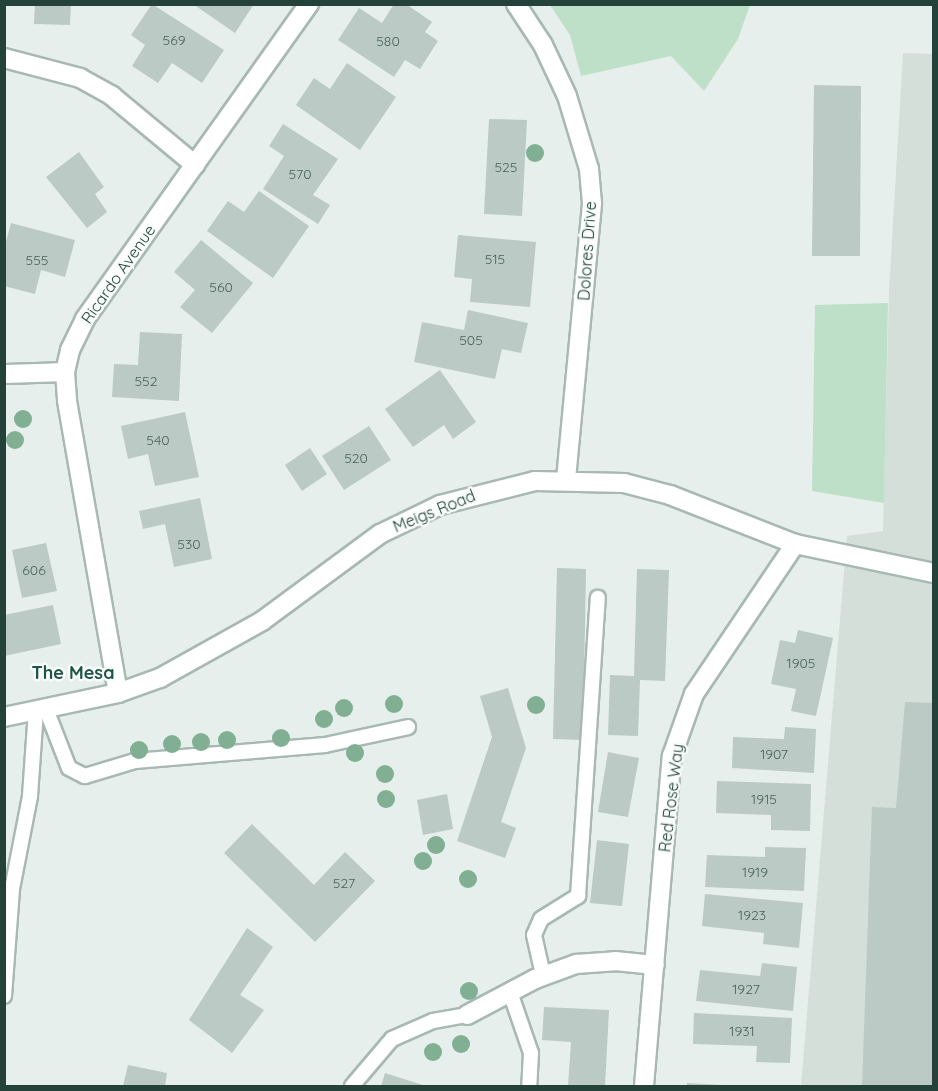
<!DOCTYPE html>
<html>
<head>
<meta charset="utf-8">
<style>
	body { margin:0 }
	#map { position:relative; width:938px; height:1091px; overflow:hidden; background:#e6efeb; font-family:Quicksand,sans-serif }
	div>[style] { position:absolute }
	.built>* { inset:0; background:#d4dfda }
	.green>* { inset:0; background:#bfe0c8 }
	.building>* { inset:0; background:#bbcac4 }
	.roads { filter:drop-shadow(2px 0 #a8b8b2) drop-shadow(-2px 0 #a8b8b2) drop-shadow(0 2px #a8b8b2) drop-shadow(0 -2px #a8b8b2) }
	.lane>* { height:14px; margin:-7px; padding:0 7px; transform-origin:7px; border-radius:7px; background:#fff }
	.street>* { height:18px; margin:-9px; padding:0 9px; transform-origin:9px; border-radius:9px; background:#fff }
	.secondary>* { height:18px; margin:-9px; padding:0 9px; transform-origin:9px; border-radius:9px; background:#fff }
	.trees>* { width:18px; height:18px; margin:-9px; border-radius:50%; background:#80af93 }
	span { translate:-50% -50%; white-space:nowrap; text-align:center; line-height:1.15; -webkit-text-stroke:5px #f7fbf9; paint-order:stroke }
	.number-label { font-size:14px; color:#4a645c }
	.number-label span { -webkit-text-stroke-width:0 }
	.street-label { font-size:16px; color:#24423a }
	.neighbourhood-label { font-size:18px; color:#1f5548; font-weight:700 }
	.frame { position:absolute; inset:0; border:6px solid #24423a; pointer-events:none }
</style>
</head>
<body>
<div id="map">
	<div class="built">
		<div style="clip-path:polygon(903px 53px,933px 54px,933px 1086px,801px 1086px,847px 536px,883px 531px,889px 291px)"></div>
	</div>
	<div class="green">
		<div style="clip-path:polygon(550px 5px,750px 5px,738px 39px,704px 91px,671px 56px,581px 76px,570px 35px)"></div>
		<div style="clip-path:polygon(888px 303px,884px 503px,812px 491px,815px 305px)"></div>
	</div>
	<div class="building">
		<div style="clip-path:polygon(35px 4px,71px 4px,70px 25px,34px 24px)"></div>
		<div style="clip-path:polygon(152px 4px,224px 50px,202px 83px,172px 63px,158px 83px,132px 66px,145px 45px,131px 35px)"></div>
		<div style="clip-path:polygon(193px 4px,254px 4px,235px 33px)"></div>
		<div style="clip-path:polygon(394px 4px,406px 4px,432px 22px,425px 32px,438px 41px,420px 69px,405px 60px,394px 77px,338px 40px,359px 8px,382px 23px)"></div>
		<div style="clip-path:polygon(347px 63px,396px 97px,360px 150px,296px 105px,314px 78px,330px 89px)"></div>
		<div style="clip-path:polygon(814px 85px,861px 86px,860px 256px,812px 256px)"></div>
		<div style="clip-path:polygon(489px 119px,527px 120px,522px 216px,484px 214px)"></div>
		<div style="clip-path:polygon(283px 124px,338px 159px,313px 195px,330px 205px,318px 224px,263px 189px,284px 156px,269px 146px)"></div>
		<div style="clip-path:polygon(79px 152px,104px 187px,95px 194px,107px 212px,87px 228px,46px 177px)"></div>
		<div style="clip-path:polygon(259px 191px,309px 226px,273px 278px,207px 231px,228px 201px,244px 212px)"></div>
		<div style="clip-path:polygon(11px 223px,75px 240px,65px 277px,41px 270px,35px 294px,4px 286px,4px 249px)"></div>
		<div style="clip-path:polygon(458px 235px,536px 242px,530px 307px,470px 302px,472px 279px,454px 277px)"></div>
		<div style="clip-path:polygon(201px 240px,253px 283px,212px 333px,180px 307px,195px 290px,174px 272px)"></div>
		<div style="clip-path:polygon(468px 310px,528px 323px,521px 353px,502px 349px,495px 379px,414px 362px,422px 322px,464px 330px)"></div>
		<div style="clip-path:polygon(140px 332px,182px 334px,179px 401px,112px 397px,114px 364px,138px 365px)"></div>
		<div style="clip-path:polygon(440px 370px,476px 422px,453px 439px,444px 425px,413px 447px,385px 409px)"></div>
		<div style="clip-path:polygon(185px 412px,199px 477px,155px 486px,148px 454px,128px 459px,121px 426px)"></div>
		<div style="clip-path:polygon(369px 426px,391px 460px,344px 490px,322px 456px)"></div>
		<div style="clip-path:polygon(310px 448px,327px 474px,302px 491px,285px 465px)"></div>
		<div style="clip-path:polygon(200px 498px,212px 559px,174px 567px,165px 524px,143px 529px,139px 511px)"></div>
		<div style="clip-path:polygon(46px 543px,57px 591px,22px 598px,12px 550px)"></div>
		<div style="clip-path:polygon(557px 568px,586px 569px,583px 740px,553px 739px)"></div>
		<div style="clip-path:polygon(637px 569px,669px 570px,665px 681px,640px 680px,638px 736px,608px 735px,610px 675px,634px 676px)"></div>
		<div style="clip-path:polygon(53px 605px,61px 644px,4px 656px,4px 615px)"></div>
		<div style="clip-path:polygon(798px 630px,833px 638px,816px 716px,791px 711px,796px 689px,771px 684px,780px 640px,795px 643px)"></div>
		<div style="clip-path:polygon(508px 688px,526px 748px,501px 822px,516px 828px,505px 858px,457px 841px,492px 737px,480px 696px)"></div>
		<div style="clip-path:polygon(905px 702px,934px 703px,934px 1086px,862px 1086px,872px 807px,896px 808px)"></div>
		<div style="clip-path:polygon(785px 727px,816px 729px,814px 773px,732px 768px,733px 737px,784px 739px)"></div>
		<div style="clip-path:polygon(608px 752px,639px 758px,628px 817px,598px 812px)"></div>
		<div style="clip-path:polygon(717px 781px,811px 784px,810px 831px,771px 830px,771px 815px,716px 813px)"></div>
		<div style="clip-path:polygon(447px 794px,453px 829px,423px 835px,417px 800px)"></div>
		<div style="clip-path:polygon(252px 824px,314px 885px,345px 852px,375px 881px,315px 942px,224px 853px)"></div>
		<div style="clip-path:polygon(597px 840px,629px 844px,622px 906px,590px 903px)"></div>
		<div style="clip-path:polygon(765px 847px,806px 848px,804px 891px,705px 887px,707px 855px,765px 857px)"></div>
		<div style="clip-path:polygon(705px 894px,803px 903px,799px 948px,763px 944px,764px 933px,702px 926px)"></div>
		<div style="clip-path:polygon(247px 928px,273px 947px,240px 995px,264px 1010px,232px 1053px,189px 1020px)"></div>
		<div style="clip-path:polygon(762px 963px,797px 967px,793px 1011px,696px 1001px,700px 970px,760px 976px)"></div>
		<div style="clip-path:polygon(544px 1007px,609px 1010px,605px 1086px,568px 1086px,571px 1042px,542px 1040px)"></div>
		<div style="clip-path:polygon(694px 1013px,792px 1018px,790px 1063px,756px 1062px,757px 1046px,693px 1044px)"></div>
		<div style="clip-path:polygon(128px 1065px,167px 1073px,165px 1086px,123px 1086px)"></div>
		<div style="clip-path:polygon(385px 1073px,426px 1086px,381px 1086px)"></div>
		<div style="clip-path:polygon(687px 1083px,723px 1085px,723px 1086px,687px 1086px)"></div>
	</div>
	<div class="roads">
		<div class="lane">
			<div style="left:46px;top:709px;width:63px;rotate:68.7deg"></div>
			<div style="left:69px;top:768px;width:18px;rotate:27deg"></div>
			<div style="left:85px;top:776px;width:52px;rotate:-16.7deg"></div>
			<div style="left:135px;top:761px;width:191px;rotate:-4.8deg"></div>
			<div style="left:325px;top:745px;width:85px;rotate:-12.2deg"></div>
			<div style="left:543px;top:975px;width:41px;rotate:-102.7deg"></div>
			<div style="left:534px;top:935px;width:17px;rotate:-66deg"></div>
			<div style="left:541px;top:919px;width:44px;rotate:-31.9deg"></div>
			<div style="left:578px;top:896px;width:299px;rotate:-86.2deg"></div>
			<div style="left:510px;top:992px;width:65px;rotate:71deg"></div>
			<div style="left:531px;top:1053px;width:33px;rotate:93deg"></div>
			<div style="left:4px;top:996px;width:107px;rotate:-85.7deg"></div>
			<div style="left:12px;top:889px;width:95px;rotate:-79deg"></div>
			<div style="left:30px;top:796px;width:85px;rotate:-86deg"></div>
			<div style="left:352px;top:1086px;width:62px;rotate:-49.6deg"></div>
			<div style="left:392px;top:1039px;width:45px;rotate:-23.7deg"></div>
			<div style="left:433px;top:1021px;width:35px;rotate:-10deg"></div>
		</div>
		<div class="street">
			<div style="left:516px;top:4px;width:49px;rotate:56.6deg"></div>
			<div style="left:543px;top:45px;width:56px;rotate:64.8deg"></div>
			<div style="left:567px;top:96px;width:76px;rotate:73.2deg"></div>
			<div style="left:589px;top:169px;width:35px;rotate:85deg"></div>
			<div style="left:592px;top:204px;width:275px;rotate:95.4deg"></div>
			<div style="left:4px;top:58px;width:79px;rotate:14.7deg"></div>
			<div style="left:80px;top:78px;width:37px;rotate:29deg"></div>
			<div style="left:112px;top:96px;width:108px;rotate:39.7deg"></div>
			<div style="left:4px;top:374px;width:61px;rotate:-1.9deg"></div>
			<div style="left:118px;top:693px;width:297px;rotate:-99.9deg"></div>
			<div style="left:67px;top:400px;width:28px;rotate:-94deg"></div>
			<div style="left:65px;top:372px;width:23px;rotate:-77deg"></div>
			<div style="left:70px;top:350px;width:34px;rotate:-64deg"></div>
			<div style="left:85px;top:319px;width:387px;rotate:-54.6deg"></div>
			<div style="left:467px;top:1015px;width:77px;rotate:-27.9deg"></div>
			<div style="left:535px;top:979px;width:44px;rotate:-20.1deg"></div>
			<div style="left:576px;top:964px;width:39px;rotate:-4deg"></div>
			<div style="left:615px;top:961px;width:40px;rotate:5.7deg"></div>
			<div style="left:644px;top:1086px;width:331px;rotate:-85.2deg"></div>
			<div style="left:672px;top:756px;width:66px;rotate:-70.5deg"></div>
			<div style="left:694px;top:694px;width:181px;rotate:-56deg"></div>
		</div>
		<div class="secondary">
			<div style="left:4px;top:717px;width:116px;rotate:-11.9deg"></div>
			<div style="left:118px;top:693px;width:45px;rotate:-19.7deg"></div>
			<div style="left:160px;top:678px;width:117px;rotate:-29.2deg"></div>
			<div style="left:262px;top:621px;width:147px;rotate:-36.4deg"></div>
			<div style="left:380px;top:534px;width:67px;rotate:-25.8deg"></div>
			<div style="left:440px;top:505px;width:98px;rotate:-14.2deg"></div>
			<div style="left:535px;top:481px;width:89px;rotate:1.3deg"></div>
			<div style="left:624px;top:483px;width:48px;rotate:14.6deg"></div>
			<div style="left:670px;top:495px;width:134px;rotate:21.4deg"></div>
			<div style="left:795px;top:544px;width:142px;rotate:11.8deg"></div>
		</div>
	</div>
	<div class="trees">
		<div style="left:535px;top:153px"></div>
		<div style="left:23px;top:419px"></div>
		<div style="left:15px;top:440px"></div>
		<div style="left:394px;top:704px"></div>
		<div style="left:536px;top:705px"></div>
		<div style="left:344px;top:708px"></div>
		<div style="left:324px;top:719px"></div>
		<div style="left:281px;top:738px"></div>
		<div style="left:227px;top:740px"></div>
		<div style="left:201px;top:742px"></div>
		<div style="left:172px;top:744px"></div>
		<div style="left:139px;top:750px"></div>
		<div style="left:355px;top:753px"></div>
		<div style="left:385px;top:774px"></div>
		<div style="left:386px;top:799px"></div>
		<div style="left:436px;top:845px"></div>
		<div style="left:423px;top:861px"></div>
		<div style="left:468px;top:879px"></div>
		<div style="left:469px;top:991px"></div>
		<div style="left:461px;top:1044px"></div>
		<div style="left:433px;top:1052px"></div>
	</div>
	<div class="number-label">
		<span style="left:174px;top:40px">569</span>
		<span style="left:388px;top:41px">580</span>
		<span style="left:506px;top:167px">525</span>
		<span style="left:300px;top:174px">570</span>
		<span style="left:495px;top:259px">515</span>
		<span style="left:37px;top:260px">555</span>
		<span style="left:221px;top:287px">560</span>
		<span style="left:471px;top:340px">505</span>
		<span style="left:146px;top:381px">552</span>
		<span style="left:158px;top:440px">540</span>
		<span style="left:356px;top:458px">520</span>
		<span style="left:189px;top:544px">530</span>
		<span style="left:34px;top:570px">606</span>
		<span style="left:801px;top:663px">1905</span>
		<span style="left:774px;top:754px">1907</span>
		<span style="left:764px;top:799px">1915</span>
		<span style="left:755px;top:872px">1919</span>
		<span style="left:344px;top:883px">527</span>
		<span style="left:752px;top:915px">1923</span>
		<span style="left:746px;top:989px">1927</span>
		<span style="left:742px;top:1031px">1931</span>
	</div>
	<div class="street-label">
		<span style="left:587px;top:251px;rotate:-86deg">Dolores Drive</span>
		<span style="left:118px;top:274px;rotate:-55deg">Ricardo Avenue</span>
		<span style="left:434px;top:511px;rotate:-22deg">Meigs Road</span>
		<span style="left:671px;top:798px;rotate:-83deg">Red Rose Way</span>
	</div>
	<div class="neighbourhood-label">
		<span style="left:73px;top:673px">The Mesa</span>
	</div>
	<div class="frame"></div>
</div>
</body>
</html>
